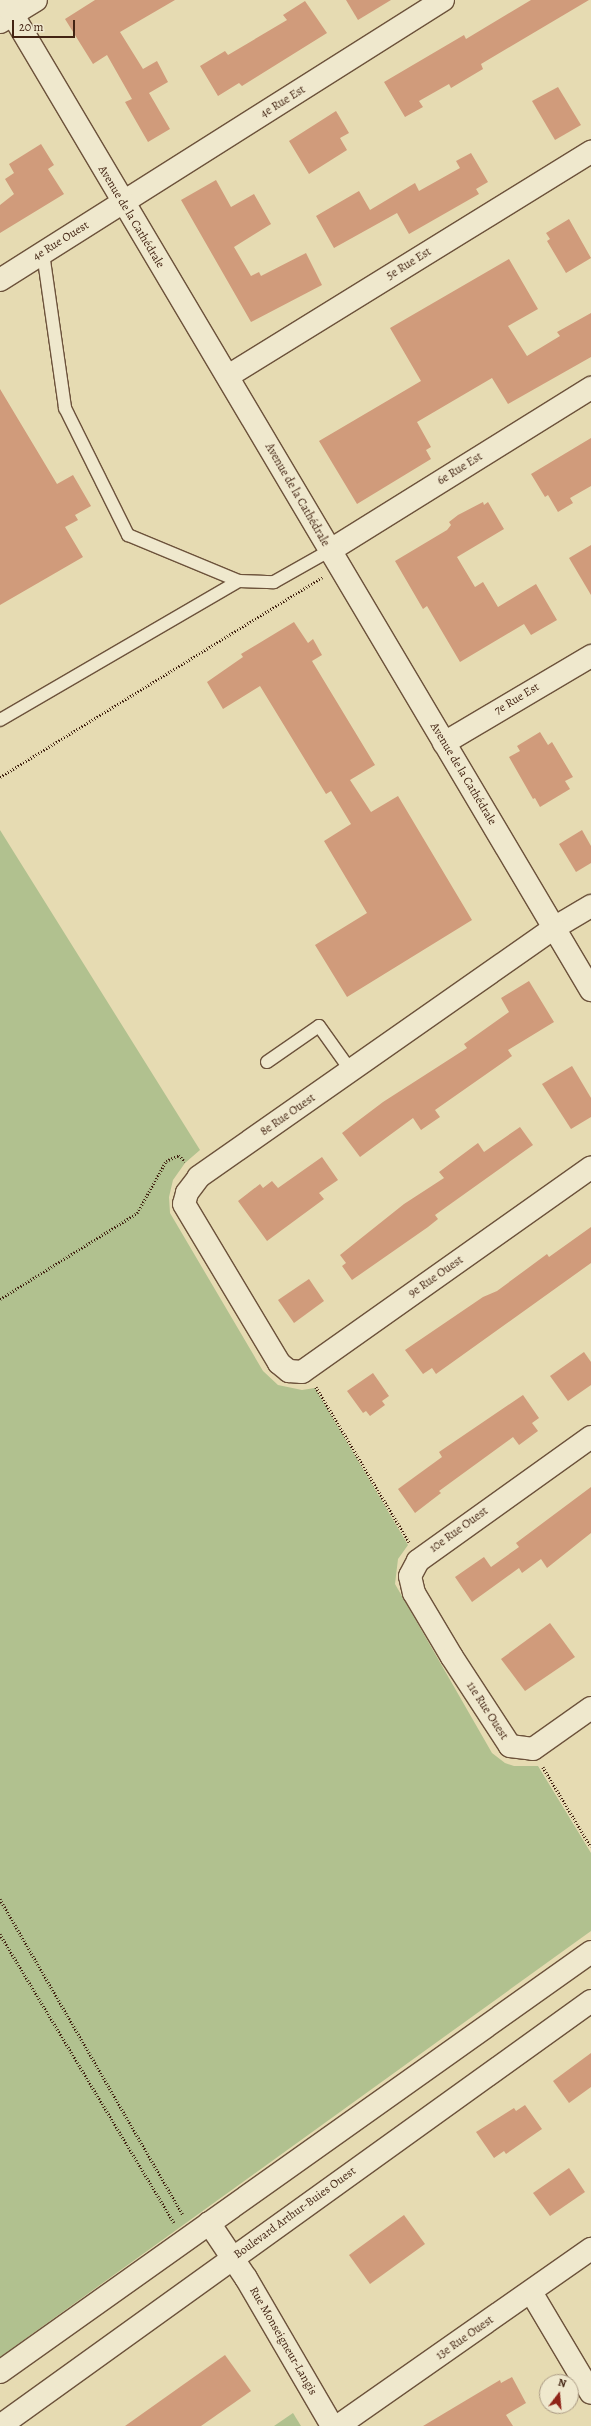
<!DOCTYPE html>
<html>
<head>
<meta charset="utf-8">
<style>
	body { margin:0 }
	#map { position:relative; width:591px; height:2426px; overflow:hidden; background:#e6dbb2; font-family:Alegreya,serif }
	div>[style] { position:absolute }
	.green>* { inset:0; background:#b1c18f }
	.building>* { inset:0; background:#d09b7b }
	.path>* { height:2.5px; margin-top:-1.25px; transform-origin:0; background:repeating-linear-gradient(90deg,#432413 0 1px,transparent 0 3px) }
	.roads { filter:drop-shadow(1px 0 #6c523b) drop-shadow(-1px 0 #6c523b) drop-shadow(0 1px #6c523b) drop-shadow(0 -1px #6c523b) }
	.service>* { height:12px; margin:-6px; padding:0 6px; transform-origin:6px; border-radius:6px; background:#efe8cd }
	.minor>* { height:22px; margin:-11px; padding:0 11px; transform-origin:11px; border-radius:11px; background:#efe8cd }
	.tertiary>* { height:22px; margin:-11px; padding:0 11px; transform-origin:11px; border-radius:11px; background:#efe8cd }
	span { translate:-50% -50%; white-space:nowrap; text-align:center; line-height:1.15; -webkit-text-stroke:4px #efe8cd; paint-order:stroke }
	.street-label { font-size:12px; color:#432413 }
	.north { position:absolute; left:539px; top:2374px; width:40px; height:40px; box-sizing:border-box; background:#efe8cd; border:1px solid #aa9a83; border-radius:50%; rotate:16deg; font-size:11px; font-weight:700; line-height:16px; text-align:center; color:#432413 }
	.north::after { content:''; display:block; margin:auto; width:14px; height:18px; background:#8f2418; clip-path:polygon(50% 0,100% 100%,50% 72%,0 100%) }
	.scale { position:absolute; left:12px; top:20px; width:63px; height:18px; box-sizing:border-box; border:2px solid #432413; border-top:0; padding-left:5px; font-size:12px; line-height:14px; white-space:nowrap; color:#432413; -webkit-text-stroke:3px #efe8cd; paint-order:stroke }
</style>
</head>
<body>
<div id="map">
	<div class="green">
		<div style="clip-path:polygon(0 830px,200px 1150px,185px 1163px,173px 1180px,169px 1197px,170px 1213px,263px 1371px,278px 1385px,302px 1390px,315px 1388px,408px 1545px,398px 1559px,395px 1584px,492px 1753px,505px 1763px,514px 1766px,538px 1766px,591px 1853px,591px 1931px,0 2357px)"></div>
		<div style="clip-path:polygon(293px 2413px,301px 2426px,274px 2426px)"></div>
	</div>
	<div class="building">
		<div style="clip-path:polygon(95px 0,175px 0,120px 32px,143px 69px,157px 61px,168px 82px,149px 93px,170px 129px,148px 142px,125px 102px,132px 99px,107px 55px,93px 64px,65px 19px)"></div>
		<div style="clip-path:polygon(346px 0,391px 0,358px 20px)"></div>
		<div style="clip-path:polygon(531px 0,589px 0,481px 64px,483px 69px,451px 88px,449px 84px,419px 101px,423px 107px,405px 117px,384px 82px,464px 35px,466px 39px)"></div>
		<div style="clip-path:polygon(305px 1px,327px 33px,242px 86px,239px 83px,218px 96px,200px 66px,225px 51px,228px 55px,287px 20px,283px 15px)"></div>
		<div style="clip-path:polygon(558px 87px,581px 125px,555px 140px,532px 101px)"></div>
		<div style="clip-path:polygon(336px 111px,349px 133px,340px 138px,347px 150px,309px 174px,289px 141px)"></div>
		<div style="clip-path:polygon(41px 144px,54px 165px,48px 169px,64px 194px,0 233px,0 205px,14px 194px,5px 179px,14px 173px,9px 164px)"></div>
		<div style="clip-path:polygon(471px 153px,488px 182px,476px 189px,479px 194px,409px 234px,397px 213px,334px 248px,316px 216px,359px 191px,370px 210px,415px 183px,419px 191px,460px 168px,456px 161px)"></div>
		<div style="clip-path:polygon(216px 180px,231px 207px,254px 194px,271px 224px,234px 247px,251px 276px,259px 272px,261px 276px,306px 253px,322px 285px,251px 322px,181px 200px)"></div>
		<div style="clip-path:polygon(569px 219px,591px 258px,566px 273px,547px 241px,550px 239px,546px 233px)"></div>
		<div style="clip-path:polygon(509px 259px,538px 309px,508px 326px,527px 356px,560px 336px,557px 332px,591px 313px,591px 357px,508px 404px,492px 378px,417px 422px,431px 447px,426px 450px,431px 459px,357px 504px,319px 441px,421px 381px,390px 328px)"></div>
		<div style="clip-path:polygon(0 389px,57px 484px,73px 475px,91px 506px,75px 515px,78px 520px,65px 527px,83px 557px,0 605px)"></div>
		<div style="clip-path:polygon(591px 438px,591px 486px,570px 498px,573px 503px,558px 512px,548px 495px,545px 497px,531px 474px)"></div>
		<div style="clip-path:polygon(483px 502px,484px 505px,488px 502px,504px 529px,457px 557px,475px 587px,483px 582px,498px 607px,536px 584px,557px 620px,531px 635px,524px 624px,460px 662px,427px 606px,423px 609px,395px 561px,447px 530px,451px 525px,449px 522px,458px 515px)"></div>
		<div style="clip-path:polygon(591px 545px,591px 595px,569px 558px)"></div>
		<div style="clip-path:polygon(294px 622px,308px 643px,313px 639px,322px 655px,312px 661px,375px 765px,350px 780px,371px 812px,398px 796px,472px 920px,347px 997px,315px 945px,367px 913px,324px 841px,351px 824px,331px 791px,326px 794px,260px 686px,223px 709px,207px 682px,243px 657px,241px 654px)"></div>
		<div style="clip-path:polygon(540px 732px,548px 745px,552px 742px,573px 777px,565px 781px,570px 789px,540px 807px,535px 798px,533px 799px,509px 757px,520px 751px,517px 746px)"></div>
		<div style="clip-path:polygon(582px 830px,591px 846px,591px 863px,576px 872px,559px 844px)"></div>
		<div style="clip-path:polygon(529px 981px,554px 1022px,508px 1050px,512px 1056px,435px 1110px,440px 1117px,421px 1130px,413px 1118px,360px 1157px,342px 1133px,383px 1102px,467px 1048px,464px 1044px,509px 1012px,501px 998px)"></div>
		<div style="clip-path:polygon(572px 1066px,591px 1098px,591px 1117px,571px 1129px,542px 1084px)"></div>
		<div style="clip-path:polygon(520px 1127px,533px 1145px,435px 1215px,438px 1219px,428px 1227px,352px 1280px,342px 1266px,346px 1263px,340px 1255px,404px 1204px,444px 1178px,439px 1172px,478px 1143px,484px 1152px)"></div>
		<div style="clip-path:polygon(322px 1157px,338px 1180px,319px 1193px,324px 1199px,267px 1241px,238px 1201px,260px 1184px,263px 1188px,272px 1181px,278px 1188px)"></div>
		<div style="clip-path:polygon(591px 1227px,591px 1263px,436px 1374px,432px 1368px,423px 1374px,405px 1350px,483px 1297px,497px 1291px,547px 1254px,549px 1257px)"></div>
		<div style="clip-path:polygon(309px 1279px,324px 1301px,294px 1323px,278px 1300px)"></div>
		<div style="clip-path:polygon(584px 1352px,591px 1362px,591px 1385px,568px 1401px,550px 1376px)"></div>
		<div style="clip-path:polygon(373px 1373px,389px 1396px,382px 1401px,385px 1405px,370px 1416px,366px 1411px,363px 1413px,347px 1391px)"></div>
		<div style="clip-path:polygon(523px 1395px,539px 1418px,532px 1423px,538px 1431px,519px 1445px,513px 1437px,439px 1491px,441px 1493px,415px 1513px,398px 1489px,442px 1457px,439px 1452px)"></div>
		<div style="clip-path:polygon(591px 1487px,591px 1533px,547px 1568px,541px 1559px,522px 1573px,519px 1568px,472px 1602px,455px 1577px,484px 1557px,491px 1567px,519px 1547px,516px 1543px)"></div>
		<div style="clip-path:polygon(550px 1623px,575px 1657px,525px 1691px,501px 1659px)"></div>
		<div style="clip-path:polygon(591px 2053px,591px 2087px,569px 2103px,553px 2081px)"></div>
		<div style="clip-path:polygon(525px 2105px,542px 2129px,506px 2154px,504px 2151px,494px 2158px,476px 2132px,514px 2108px,516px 2111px)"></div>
		<div style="clip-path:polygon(569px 2168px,585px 2192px,550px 2216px,533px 2193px)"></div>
		<div style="clip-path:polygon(404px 2215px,425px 2244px,370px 2284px,349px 2255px)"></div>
		<div style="clip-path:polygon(225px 2355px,251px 2391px,201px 2426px,125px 2426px)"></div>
		<div style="clip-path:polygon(512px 2377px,526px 2403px,506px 2415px,513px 2426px,423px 2426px,500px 2380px,501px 2383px)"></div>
	</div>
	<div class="path">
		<div style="left:0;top:777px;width:379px;rotate:-31.8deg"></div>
		<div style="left:0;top:1299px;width:162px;rotate:-32.1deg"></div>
		<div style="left:137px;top:1213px;width:60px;rotate:-60.9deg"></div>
		<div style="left:166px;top:1161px;width:14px;rotate:-25deg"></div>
		<div style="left:179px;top:1155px;width:9px;rotate:49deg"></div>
		<div style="left:316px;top:1387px;width:181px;rotate:59deg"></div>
		<div style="left:543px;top:1767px;width:93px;rotate:59deg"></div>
		<div style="left:0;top:1899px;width:365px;rotate:59.9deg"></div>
		<div style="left:0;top:1934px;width:337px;rotate:58.9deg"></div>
	</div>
	<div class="roads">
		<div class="service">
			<div style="left:43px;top:253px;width:157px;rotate:81.9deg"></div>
			<div style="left:65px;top:408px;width:142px;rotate:63.6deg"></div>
			<div style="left:128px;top:535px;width:120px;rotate:22.5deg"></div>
			<div style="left:239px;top:581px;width:35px;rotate:2deg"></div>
			<div style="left:274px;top:582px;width:63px;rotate:-29.4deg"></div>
			<div style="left:0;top:720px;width:276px;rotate:-30.2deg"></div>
			<div style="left:267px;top:1062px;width:63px;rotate:-34.7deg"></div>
			<div style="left:319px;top:1026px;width:55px;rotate:54.6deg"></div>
		</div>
		<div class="minor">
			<div style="left:0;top:22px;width:42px;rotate:-31.4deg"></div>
			<div style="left:0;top:280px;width:524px;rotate:-32.3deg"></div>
			<div style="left:228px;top:376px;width:427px;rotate:-31.7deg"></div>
			<div style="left:329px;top:551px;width:309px;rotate:-31.9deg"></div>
			<div style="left:444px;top:743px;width:171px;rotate:-30.6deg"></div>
			<div style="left:591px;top:906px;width:43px;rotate:149.3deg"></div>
			<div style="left:554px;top:928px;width:434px;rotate:145deg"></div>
			<div style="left:199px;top:1177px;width:20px;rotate:127deg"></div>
			<div style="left:187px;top:1193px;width:11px;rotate:105deg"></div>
			<div style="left:184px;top:1204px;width:185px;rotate:59.1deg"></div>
			<div style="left:279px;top:1363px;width:13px;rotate:39deg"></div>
			<div style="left:289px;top:1371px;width:13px;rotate:4deg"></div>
			<div style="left:302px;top:1372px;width:354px;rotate:-35.3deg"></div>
			<div style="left:591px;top:1437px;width:213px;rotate:144.4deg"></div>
			<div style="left:418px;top:1561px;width:17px;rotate:118deg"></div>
			<div style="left:410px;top:1576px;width:17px;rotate:77deg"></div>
			<div style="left:414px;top:1593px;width:74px;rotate:59.3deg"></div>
			<div style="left:452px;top:1657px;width:106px;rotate:56.9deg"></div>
			<div style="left:510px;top:1746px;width:23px;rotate:7deg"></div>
			<div style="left:533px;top:1749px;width:71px;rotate:-35.3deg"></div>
			<div style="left:209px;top:2223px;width:66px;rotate:56.1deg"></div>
			<div style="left:246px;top:2278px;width:171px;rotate:59.8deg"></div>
			<div style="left:531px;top:2292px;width:117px;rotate:59.3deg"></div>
			<div style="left:338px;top:2426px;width:309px;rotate:-35deg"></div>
		</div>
		<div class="tertiary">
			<div style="left:4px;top:0;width:1151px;rotate:59.34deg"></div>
			<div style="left:0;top:2372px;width:725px;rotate:-35.4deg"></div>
			<div style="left:0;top:2426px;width:728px;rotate:-35.72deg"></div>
		</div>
	</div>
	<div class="street-label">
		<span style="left:283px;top:102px;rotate:-32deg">4e Rue Est</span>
		<span style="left:131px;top:217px;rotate:59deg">Avenue de la Cathédrale</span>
		<span style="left:61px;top:241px;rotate:-32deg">4e Rue Ouest</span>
		<span style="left:409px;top:264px;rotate:-32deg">5e Rue Est</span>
		<span style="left:460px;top:469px;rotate:-32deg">6e Rue Est</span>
		<span style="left:297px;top:495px;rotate:60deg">Avenue de la Cathédrale</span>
		<span style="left:517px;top:699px;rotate:-31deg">7e Rue Est</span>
		<span style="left:463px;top:774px;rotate:59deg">Avenue de la Cathédrale</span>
		<span style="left:288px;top:1115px;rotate:-35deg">8e Rue Ouest</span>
		<span style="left:436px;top:1277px;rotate:-35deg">9e Rue Ouest</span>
		<span style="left:459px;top:1530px;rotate:-36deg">10e Rue Ouest</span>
		<span style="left:487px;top:1711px;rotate:57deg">11e Rue Ouest</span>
		<span style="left:295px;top:2213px;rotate:-36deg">Boulevard Arthur-Buies Ouest</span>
		<span style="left:465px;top:2338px;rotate:-35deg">13e Rue Ouest</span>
		<span style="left:283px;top:2341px;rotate:60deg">Rue Monseigneur-Langis</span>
	</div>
	<div class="north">N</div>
	<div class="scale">20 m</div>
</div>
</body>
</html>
